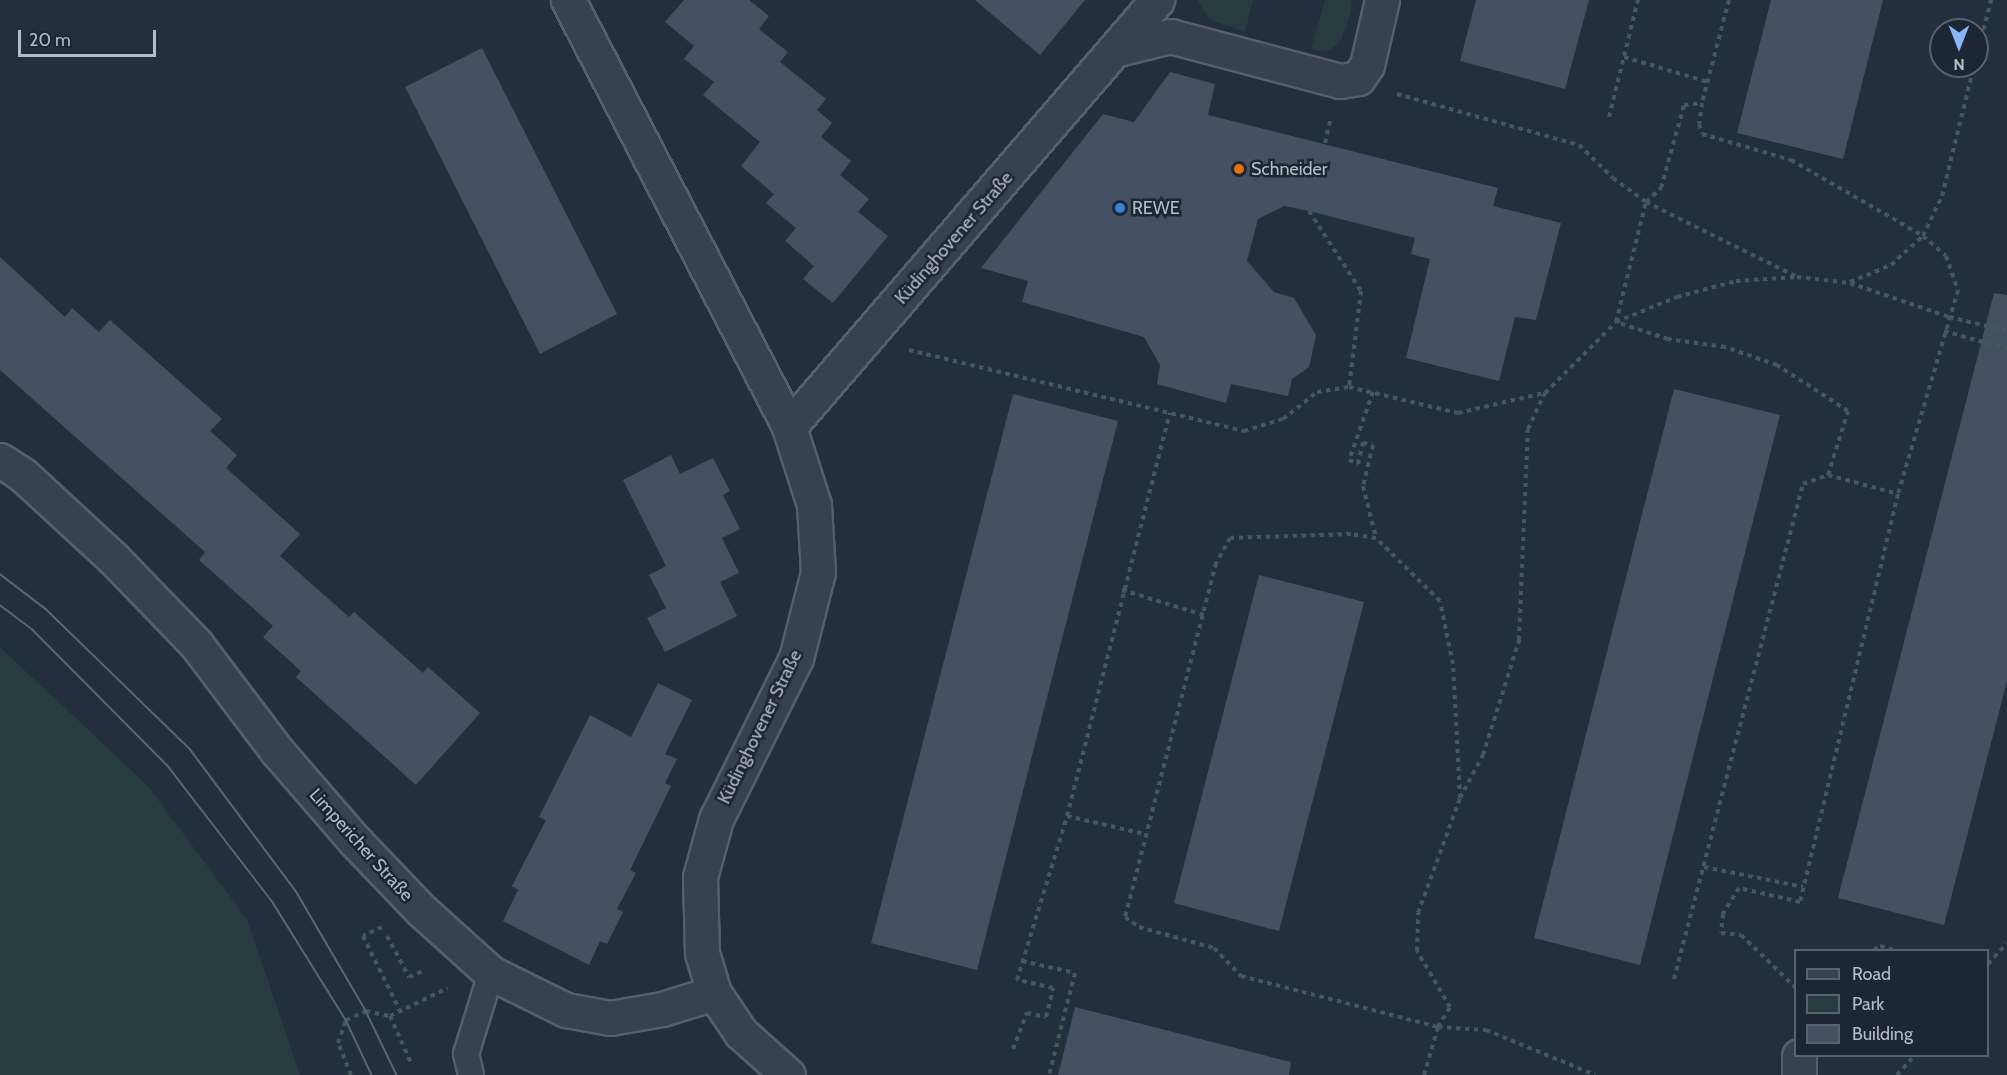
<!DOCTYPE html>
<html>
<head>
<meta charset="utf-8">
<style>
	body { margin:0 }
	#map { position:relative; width:2007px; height:1075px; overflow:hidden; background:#242f3e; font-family:Cabin,sans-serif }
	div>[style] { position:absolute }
	.green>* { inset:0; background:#263c3f }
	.building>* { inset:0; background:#455162 }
	.path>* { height:4px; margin-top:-2px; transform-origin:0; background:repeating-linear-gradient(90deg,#44595c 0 4.5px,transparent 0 9px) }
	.roads { filter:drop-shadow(2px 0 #565f6c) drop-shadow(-2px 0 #565f6c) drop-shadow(0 2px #565f6c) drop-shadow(0 -2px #565f6c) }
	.lane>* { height:24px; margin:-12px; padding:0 12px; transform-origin:12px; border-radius:12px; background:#38414e }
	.street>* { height:33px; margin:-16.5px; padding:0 16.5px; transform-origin:16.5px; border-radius:16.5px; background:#38414e }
	.tram>* { height:1.5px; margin:-0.75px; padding:0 0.75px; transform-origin:0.75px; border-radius:0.75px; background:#5a6575 }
	.dots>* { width:16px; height:16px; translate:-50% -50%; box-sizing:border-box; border:3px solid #1d2633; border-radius:50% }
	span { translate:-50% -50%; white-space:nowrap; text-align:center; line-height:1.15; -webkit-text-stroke:5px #1d2633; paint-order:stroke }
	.poi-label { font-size:18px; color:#b4bcc9 }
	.left { translate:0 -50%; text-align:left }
	.street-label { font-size:18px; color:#b4bcc9 }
	.legend { position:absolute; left:1794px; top:949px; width:195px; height:108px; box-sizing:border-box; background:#1d2633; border:2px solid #59626f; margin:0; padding:8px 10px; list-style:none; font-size:18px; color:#b4bcc9 }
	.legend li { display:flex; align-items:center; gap:12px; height:30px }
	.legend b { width:30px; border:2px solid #59626f }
	.north { position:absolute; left:1929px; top:18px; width:60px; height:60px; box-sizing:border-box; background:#1d2633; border:2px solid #59626f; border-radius:50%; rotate:180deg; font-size:16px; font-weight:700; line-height:24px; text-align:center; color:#b4bcc9 }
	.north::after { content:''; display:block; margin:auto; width:21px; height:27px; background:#8ab4f8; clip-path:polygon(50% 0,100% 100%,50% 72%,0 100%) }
	.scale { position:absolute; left:18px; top:30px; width:138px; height:27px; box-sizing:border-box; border:3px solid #b4bcc9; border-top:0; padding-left:8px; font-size:18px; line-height:21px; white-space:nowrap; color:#b4bcc9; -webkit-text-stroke:4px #1d2633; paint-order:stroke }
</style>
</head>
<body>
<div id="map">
	<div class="green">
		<div style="clip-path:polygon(1197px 0,1253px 0,1245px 32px,1210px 20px)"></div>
		<div style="clip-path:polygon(1325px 0,1351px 0,1351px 12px,1341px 40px,1330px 50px,1320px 51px,1311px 49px)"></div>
		<div style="clip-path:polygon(0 647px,147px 785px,247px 919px,300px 1075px,0 1075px)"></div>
	</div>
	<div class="building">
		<div style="clip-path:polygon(684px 0,749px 0,769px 16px,759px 29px,788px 52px,780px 62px,826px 99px,817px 110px,832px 123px,821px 137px,851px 161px,840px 175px,869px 199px,858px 212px,888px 236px,833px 303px,803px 279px,814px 266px,785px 241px,796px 228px,766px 203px,774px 194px,741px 166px,760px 142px,703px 95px,714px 82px,684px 59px,694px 46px,665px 22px)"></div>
		<div style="clip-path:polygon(975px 0,1085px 0,1040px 55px)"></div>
		<div style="clip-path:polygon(1476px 0,1589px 0,1565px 89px,1460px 61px)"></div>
		<div style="clip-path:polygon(1771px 0,1883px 0,1843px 159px,1737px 133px)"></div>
		<div style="clip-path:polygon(482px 48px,617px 314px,540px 354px,405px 87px)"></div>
		<div style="clip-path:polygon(1170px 72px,1215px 84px,1208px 115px,1498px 188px,1493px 206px,1561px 223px,1536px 320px,1515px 317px,1499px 381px,1406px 358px,1430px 259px,1411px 254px,1415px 238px,1309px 211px,1284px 206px,1258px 219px,1247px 261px,1274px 292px,1294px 298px,1316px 335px,1309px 367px,1292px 379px,1288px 396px,1231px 384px,1226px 403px,1157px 384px,1160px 365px,1144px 337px,1022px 302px,1028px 281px,981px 268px,1103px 114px,1134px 122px)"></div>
		<div style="clip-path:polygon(0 257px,65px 317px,72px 308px,99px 332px,110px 320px,222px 419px,210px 431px,237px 455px,226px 468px,300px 534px,280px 556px,349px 617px,354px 612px,423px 673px,428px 667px,480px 713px,416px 785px,296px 677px,301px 671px,263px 637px,273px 626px,199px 560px,205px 552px,0 370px)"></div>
		<div style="clip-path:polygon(1994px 293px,2007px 295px,2007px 681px,1944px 925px,1838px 898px)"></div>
		<div style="clip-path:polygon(1674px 389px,1780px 415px,1640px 965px,1534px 938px)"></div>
		<div style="clip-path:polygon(1013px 394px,1118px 421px,977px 970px,871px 943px)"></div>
		<div style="clip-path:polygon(671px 455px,680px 474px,713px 458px,730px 491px,723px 495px,740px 529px,722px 538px,739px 573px,720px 582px,737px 616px,665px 652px,647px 618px,666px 608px,649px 575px,666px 566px,623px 480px)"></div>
		<div style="clip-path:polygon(1259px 575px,1364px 602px,1279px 931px,1174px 903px)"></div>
		<div style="clip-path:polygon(658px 683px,692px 700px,665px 754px,677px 759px,665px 783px,671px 786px,630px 870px,636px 873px,617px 909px,623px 912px,607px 944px,600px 941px,589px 965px,503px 921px,518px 890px,512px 886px,546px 820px,539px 817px,590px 715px,631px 737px)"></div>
		<div style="clip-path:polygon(1075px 1007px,1291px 1062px,1289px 1075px,1058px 1075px)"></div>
	</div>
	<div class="path">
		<div style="left:1729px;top:0;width:106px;rotate:104.7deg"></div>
		<div style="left:1702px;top:103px;width:21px;rotate:98deg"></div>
		<div style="left:1699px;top:124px;width:10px;rotate:73deg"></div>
		<div style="left:1702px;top:134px;width:93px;rotate:16.3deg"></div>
		<div style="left:1791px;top:160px;width:152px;rotate:29.9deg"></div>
		<div style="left:1923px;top:236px;width:30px;rotate:41deg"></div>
		<div style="left:1946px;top:256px;width:36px;rotate:71deg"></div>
		<div style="left:1958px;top:290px;width:213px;rotate:106.4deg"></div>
		<div style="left:1898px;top:494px;width:420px;rotate:103.5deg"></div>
		<div style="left:1800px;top:902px;width:63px;rotate:-167.1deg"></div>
		<div style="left:1739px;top:888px;width:31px;rotate:122deg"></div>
		<div style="left:1723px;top:914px;width:19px;rotate:96deg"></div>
		<div style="left:1721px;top:933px;width:20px;rotate:6deg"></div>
		<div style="left:1741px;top:935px;width:76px;rotate:43.9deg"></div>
		<div style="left:1977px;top:56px;width:58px;rotate:-76deg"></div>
		<div style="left:1624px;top:57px;width:88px;rotate:16.6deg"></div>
		<div style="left:1397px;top:94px;width:189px;rotate:15.7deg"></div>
		<div style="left:1579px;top:145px;width:47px;rotate:44.1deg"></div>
		<div style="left:1613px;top:178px;width:41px;rotate:36deg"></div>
		<div style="left:1646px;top:202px;width:169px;rotate:26.4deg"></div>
		<div style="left:1797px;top:277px;width:53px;rotate:6.5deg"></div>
		<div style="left:1850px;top:283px;width:105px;rotate:19deg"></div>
		<div style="left:1949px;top:317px;width:60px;rotate:13.6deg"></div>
		<div style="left:1609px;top:117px;width:121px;rotate:-76.1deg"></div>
		<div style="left:1325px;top:143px;width:23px;rotate:-77deg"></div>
		<div style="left:1309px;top:211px;width:95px;rotate:57deg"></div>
		<div style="left:1361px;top:291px;width:97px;rotate:97.1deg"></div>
		<div style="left:1850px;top:282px;width:44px;rotate:-22.5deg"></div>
		<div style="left:1891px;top:265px;width:43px;rotate:-42.2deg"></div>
		<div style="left:1923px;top:236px;width:44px;rotate:-64.6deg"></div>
		<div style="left:1942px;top:196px;width:134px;rotate:-76.2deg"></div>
		<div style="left:1944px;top:331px;width:66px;rotate:15.9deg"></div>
		<div style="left:909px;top:350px;width:345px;rotate:13.6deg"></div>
		<div style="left:1244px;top:431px;width:41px;rotate:-17.1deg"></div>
		<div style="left:1283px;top:419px;width:43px;rotate:-38.5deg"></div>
		<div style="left:1317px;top:392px;width:32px;rotate:-9deg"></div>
		<div style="left:1349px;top:387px;width:112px;rotate:13.4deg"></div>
		<div style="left:1458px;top:413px;width:88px;rotate:-13.1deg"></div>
		<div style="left:1373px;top:392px;width:72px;rotate:109.4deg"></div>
		<div style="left:1349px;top:460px;width:10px;rotate:24deg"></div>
		<div style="left:1358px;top:464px;width:22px;rotate:-77deg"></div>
		<div style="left:1363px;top:443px;width:10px;rotate:11deg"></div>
		<div style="left:1373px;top:445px;width:42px;rotate:103.7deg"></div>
		<div style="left:1363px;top:486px;width:54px;rotate:76deg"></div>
		<div style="left:1828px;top:475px;width:73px;rotate:15.2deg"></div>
		<div style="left:1122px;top:590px;width:86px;rotate:17deg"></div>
		<div style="left:1460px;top:798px;width:134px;rotate:-93deg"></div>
		<div style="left:1453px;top:664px;width:64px;rotate:-101.7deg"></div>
		<div style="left:1440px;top:601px;width:90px;rotate:-135.5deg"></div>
		<div style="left:1376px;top:538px;width:25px;rotate:-171deg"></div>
		<div style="left:1351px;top:534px;width:121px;rotate:178.1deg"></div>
		<div style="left:1230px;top:538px;width:29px;rotate:119deg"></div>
		<div style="left:1216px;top:563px;width:366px;rotate:104.4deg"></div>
		<div style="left:1125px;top:917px;width:17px;rotate:36deg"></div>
		<div style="left:1139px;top:927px;width:78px;rotate:15.6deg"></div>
		<div style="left:1214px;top:948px;width:39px;rotate:46deg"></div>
		<div style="left:1241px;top:976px;width:203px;rotate:14.5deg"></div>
		<div style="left:1438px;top:1027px;width:48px;rotate:3.6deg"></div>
		<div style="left:1486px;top:1030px;width:118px;rotate:22.4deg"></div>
		<div style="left:1067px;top:816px;width:80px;rotate:13deg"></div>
		<div style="left:1704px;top:867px;width:101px;rotate:11.4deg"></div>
		<div style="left:382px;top:927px;width:21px;rotate:155deg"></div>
		<div style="left:363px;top:936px;width:84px;rotate:63.7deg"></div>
		<div style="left:387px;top:936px;width:47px;rotate:61.8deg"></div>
		<div style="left:409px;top:977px;width:17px;rotate:-24deg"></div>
		<div style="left:1874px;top:950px;width:7px;rotate:-34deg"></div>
		<div style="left:1880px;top:946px;width:15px;rotate:16deg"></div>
		<div style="left:1022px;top:961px;width:54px;rotate:12.8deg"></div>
		<div style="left:1075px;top:973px;width:105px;rotate:104.3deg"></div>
		<div style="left:1988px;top:964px;width:28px;rotate:-48deg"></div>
		<div style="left:1674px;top:979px;width:512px;rotate:-75.39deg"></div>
		<div style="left:1803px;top:484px;width:27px;rotate:-20deg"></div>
		<div style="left:1828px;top:475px;width:67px;rotate:-72.6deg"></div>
		<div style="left:1848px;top:411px;width:85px;rotate:-147.1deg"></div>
		<div style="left:1777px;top:365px;width:55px;rotate:-160.9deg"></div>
		<div style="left:1725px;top:347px;width:58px;rotate:-172deg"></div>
		<div style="left:1668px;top:339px;width:55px;rotate:-161.9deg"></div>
		<div style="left:1616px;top:322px;width:124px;rotate:-76deg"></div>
		<div style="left:1646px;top:202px;width:21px;rotate:-43deg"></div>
		<div style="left:1661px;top:188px;width:86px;rotate:-74.5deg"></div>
		<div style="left:1684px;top:105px;width:18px;rotate:-6deg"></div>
		<div style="left:390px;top:1016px;width:51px;rotate:65.9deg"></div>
		<div style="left:1013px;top:1049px;width:39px;rotate:-69deg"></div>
		<div style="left:1027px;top:1013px;width:19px;rotate:12deg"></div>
		<div style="left:1046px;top:1017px;width:30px;rotate:-76deg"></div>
		<div style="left:1053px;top:988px;width:37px;rotate:-167deg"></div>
		<div style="left:1017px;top:980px;width:171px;rotate:-73deg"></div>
		<div style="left:1067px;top:816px;width:416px;rotate:-75.7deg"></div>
		<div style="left:351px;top:1075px;width:35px;rotate:-112deg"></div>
		<div style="left:338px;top:1043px;width:24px;rotate:-71deg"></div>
		<div style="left:346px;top:1020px;width:22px;rotate:-24deg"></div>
		<div style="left:366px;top:1011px;width:25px;rotate:12deg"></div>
		<div style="left:390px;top:1016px;width:64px;rotate:-25.8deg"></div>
		<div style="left:1424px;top:1075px;width:50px;rotate:-73.7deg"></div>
		<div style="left:1438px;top:1027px;width:23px;rotate:-59deg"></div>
		<div style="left:1450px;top:1007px;width:65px;rotate:-120.5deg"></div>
		<div style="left:1417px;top:951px;width:38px;rotate:-88deg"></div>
		<div style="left:1418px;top:913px;width:122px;rotate:-69.9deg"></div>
		<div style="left:1460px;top:798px;width:49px;rotate:-61.9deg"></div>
		<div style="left:1483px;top:755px;width:121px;rotate:-72.6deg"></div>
		<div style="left:1519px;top:640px;width:211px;rotate:-87.6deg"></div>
		<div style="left:1528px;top:429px;width:40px;rotate:-65deg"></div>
		<div style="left:1545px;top:393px;width:100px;rotate:-45deg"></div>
		<div style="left:1616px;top:322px;width:66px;rotate:-22.3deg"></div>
		<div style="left:1677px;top:297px;width:61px;rotate:-15.2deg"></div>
		<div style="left:1736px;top:281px;width:61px;rotate:-3.8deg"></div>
		<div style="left:1897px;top:1075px;width:25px;rotate:-48deg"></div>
	</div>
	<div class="roads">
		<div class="lane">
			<div style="left:471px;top:1075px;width:22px;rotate:-103deg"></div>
			<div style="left:466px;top:1054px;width:85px;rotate:-72.8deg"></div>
		</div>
		<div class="street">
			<div style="left:568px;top:0;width:481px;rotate:62.6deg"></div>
			<div style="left:789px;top:427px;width:82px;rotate:72.2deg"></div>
			<div style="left:814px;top:505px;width:67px;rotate:86.6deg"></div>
			<div style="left:818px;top:572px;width:89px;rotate:104.3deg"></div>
			<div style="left:796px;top:658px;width:180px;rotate:116.4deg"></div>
			<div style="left:716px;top:819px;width:60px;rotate:105.4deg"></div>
			<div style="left:700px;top:877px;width:76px;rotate:88.5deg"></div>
			<div style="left:702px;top:953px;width:42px;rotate:73.3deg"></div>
			<div style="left:714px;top:993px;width:48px;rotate:56deg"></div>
			<div style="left:741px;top:1033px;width:63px;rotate:41.8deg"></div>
			<div style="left:1118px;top:49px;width:54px;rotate:-14deg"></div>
			<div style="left:1170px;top:36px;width:176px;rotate:14.8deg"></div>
			<div style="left:1340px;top:81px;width:18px;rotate:-9deg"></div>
			<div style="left:1358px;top:78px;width:16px;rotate:-55deg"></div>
			<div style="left:1367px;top:65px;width:67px;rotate:-77deg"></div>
			<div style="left:789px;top:427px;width:564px;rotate:-49.24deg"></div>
			<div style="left:0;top:460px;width:27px;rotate:33deg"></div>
			<div style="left:23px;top:475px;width:124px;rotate:42.7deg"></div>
			<div style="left:114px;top:559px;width:118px;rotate:46deg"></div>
			<div style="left:196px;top:644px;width:134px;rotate:52.9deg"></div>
			<div style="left:277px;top:751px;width:119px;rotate:49.1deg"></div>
			<div style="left:355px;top:841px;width:95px;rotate:46.3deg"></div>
			<div style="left:421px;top:910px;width:94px;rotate:42deg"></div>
			<div style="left:491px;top:973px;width:84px;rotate:26.3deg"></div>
			<div style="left:566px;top:1010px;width:45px;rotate:10.3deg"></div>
			<div style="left:610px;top:1018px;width:53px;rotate:-9.8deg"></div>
			<div style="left:662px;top:1009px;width:54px;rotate:-17.1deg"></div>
			<div style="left:1799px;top:1075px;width:19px;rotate:-90deg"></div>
		</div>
	</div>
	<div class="tram">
		<div style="left:0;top:574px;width:58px;rotate:37.3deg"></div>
		<div style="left:46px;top:609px;width:201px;rotate:44.2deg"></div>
		<div style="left:190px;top:749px;width:177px;rotate:53.3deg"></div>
		<div style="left:296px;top:891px;width:139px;rotate:59.7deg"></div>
		<div style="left:366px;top:1011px;width:71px;rotate:64.2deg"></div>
		<div style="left:0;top:605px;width:40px;rotate:37deg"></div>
		<div style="left:32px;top:629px;width:193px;rotate:45.2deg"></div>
		<div style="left:168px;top:766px;width:170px;rotate:52.4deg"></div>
		<div style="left:272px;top:901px;width:140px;rotate:58.1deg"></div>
		<div style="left:346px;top:1020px;width:61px;rotate:64.7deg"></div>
	</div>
	<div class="dots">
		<div style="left:1239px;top:169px;background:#e8710a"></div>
		<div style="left:1120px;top:208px;background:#3f7fe0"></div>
	</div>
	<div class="poi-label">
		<span class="left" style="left:1251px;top:169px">Schneider</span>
		<span class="left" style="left:1132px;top:208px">REWE</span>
	</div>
	<div class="street-label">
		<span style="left:954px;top:238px;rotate:-49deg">Küdinghovener Straße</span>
		<span style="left:760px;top:727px;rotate:-64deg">Küdinghovener Straße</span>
		<span style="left:361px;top:845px;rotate:48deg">Limpericher Straße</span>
	</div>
	<ul class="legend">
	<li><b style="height:8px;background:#38414e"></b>Road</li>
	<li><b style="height:16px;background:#263c3f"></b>Park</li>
	<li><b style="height:16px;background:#455162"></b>Building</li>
	</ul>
	<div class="north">N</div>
	<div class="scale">20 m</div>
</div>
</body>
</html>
